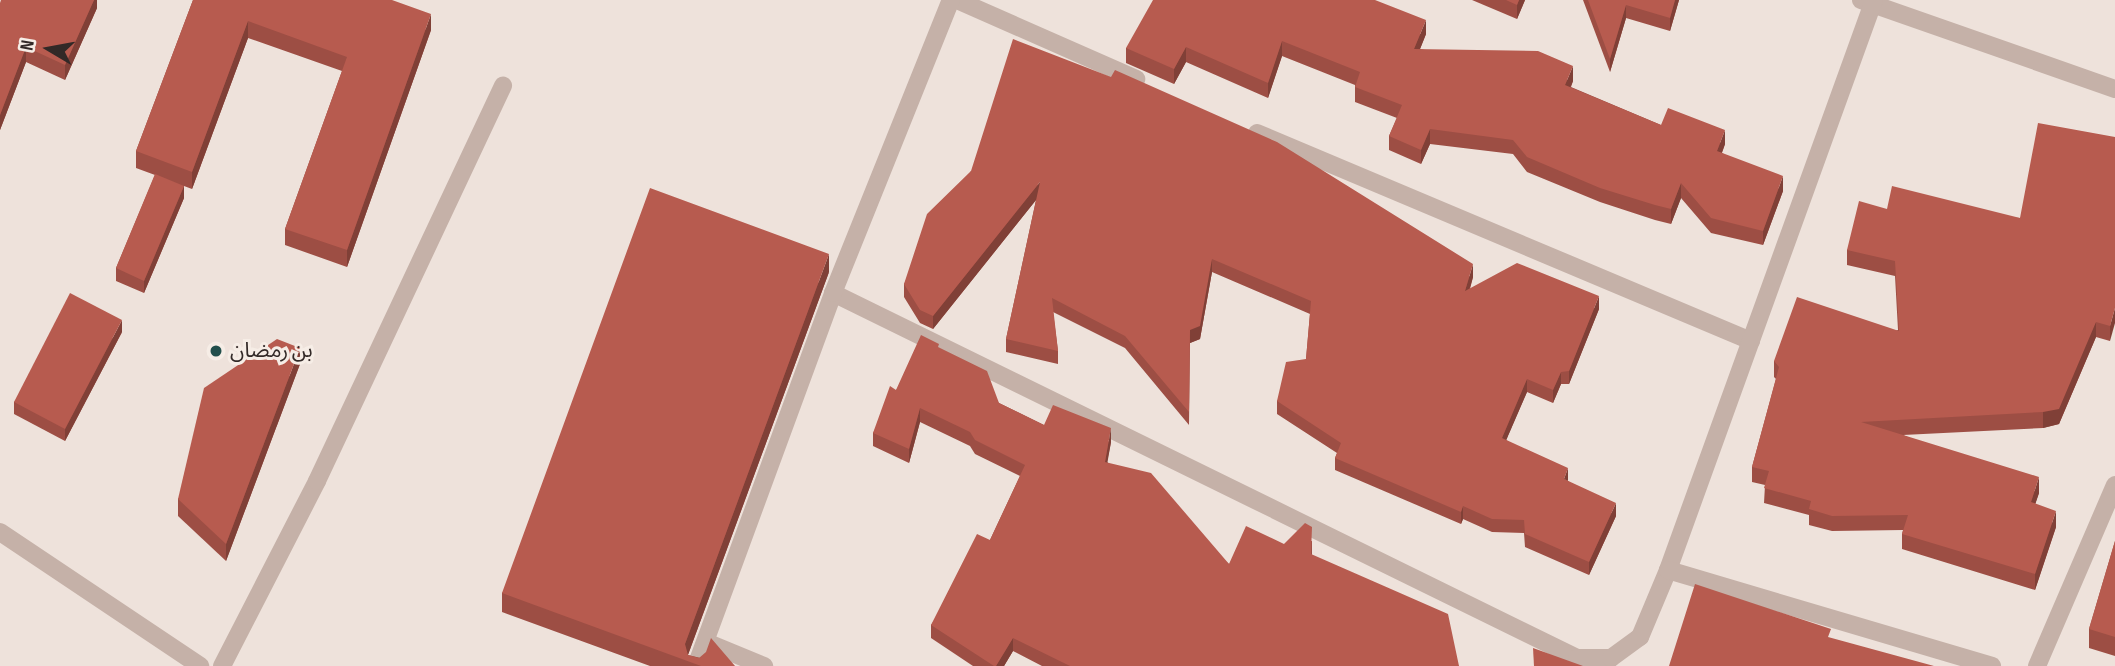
<!DOCTYPE html>
<html>
<head>
<meta charset="utf-8">
<style>
	body { margin:0 }
	#map { position:relative; width:2115px; height:666px; overflow:hidden; background:#eee2db; font-family:"Sofia Sans Condensed","Noto Sans Arabic",sans-serif }
	div>[style] { position:absolute }
	.service>* { height:18px; margin:-9px; padding:0 9px; transform-origin:9px; border-radius:9px; background:#c5b1a8 }
	.minor>* { height:18px; margin:-9px; padding:0 9px; transform-origin:9px; border-radius:9px; background:#c5b1a8 }
	.tertiary>* { height:18px; margin:-9px; padding:0 9px; transform-origin:9px; border-radius:9px; background:#c5b1a8 }
	.wall>* { inset:0; background:#9d4e44 }
	.shaded-wall>* { inset:0; background:#804037 }
	.building>* { inset:0; background:#b75b4f }
	.dots>* { width:19px; height:19px; translate:-50% -50%; box-sizing:border-box; border:4px solid #f6ede6; border-radius:50% }
	span { translate:-50% -50%; white-space:nowrap; text-align:center; line-height:1.15; -webkit-text-stroke:6px #f6ede6; paint-order:stroke }
	.poi-label { font-size:21px; color:#322927 }
	.left { translate:0 -50%; text-align:left }
	.north { position:absolute; left:14px; top:14px; width:70px; height:70px; -webkit-text-stroke:5px #f6ede6; paint-order:stroke; rotate:280deg; font-size:19px; font-weight:700; line-height:28px; text-align:center; color:#322927 }
	.north::after { content:''; display:block; margin:auto; width:24px; height:32px; background:#322927; clip-path:polygon(50% 0,100% 100%,50% 72%,0 100%) }
</style>
</head>
<body>
<div id="map">
	<div class="service">
		<div style="left:222px;top:666px;width:208px;rotate:-62.8deg"></div>
		<div style="left:317px;top:481px;width:437px;rotate:-64.8deg"></div>
	</div>
	<div class="minor">
		<div style="left:957px;top:0;width:196px;rotate:23.8deg"></div>
		<div style="left:1861px;top:0;width:269px;rotate:19.3deg"></div>
		<div style="left:1257px;top:133px;width:536px;rotate:22.83deg"></div>
		<div style="left:833px;top:293px;width:829px;rotate:26.13deg"></div>
		<div style="left:1577px;top:658px;width:34px"></div>
		<div style="left:1611px;top:658px;width:36px;rotate:-36deg"></div>
		<div style="left:1640px;top:637px;width:73px;rotate:-67.3deg"></div>
		<div style="left:1668px;top:570px;width:606px;rotate:-70.13deg"></div>
		<div style="left:1668px;top:570px;width:338px;rotate:16.5deg"></div>
		<div style="left:706px;top:642px;width:63px;rotate:22.5deg"></div>
		<div style="left:696px;top:666px;width:397px;rotate:-69.8deg"></div>
		<div style="left:833px;top:293px;width:316px;rotate:-68.1deg"></div>
		<div style="left:2037px;top:666px;width:197px;rotate:-66.7deg"></div>
	</div>
	<div class="tertiary">
		<div style="left:0;top:532px;width:241px;rotate:33.8deg"></div>
	</div>
	<div class="wall">
		<div style="clip-path:polygon(97px 0,97px 8px,65px 80px,26px 62px,0 130px,0 3px)"></div>
		<div style="clip-path:polygon(193px 0,431px 30px,347px 267px,285px 245px,285px 229px,342px 71px,248px 38px,192px 189px,184px 186px,184px 198px,144px 293px,116px 281px,116px 268px,155px 175px,136px 168px,136px 151px)"></div>
		<div style="clip-path:polygon(1472px 0,1525px 0,1517px 19px)"></div>
		<div style="clip-path:polygon(1583px 0,1679px 0,1670px 31px,1626px 18px,1610px 72px)"></div>
		<div style="clip-path:polygon(1426px 34px,1420px 49px,1573px 81px,1571px 87px,1661px 125px,1725px 144px,1722px 153px,1783px 191px,1763px 245px,1711px 233px,1681px 198px,1671px 224px,1655px 220px,1600px 202px,1527px 172px,1513px 154px,1430px 144px,1421px 164px,1389px 150px,1389px 136px,1397px 118px,1355px 102px,1355px 85px,1282px 56px,1268px 98px,1186px 62px,1174px 84px,1126px 63px,1126px 48px)"></div>
		<div style="clip-path:polygon(2115px 137px,2110px 341px,2096px 337px,2059px 424px,2043px 428px,1903px 435px,2039px 493px,2035px 504px,2056px 527px,2035px 590px,1902px 549px,1902px 534px,1903px 530px,1832px 531px,1809px 525px,1809px 515px,1764px 503px,1765px 485px,1752px 482px,1752px 467px,1776px 379px,1774px 377px,1774px 361px,1898px 330px,1895px 276px,1847px 265px,1847px 250px,1887px 209px,2020px 218px)"></div>
		<div style="clip-path:polygon(971px 171px,1473px 277px,1470px 289px,1599px 309px,1569px 384px,1561px 384px,1553px 403px,1527px 392px,1506px 440px,1568px 481px,1616px 516px,1589px 575px,1525px 547px,1524px 533px,1492px 532px,1463px 519px,1461px 524px,1335px 470px,1335px 458px,1337px 453px,1277px 414px,1277px 401px,1306px 359px,1310px 314px,1212px 272px,1200px 339px,1190px 343px,1189px 425px,1125px 348px,1053px 312px,1058px 351px,1058px 364px,1006px 352px,1006px 339px,1036px 200px,933px 329px,920px 323px,904px 297px,904px 284px)"></div>
		<div style="clip-path:polygon(829px 272px,688px 655px,735px 666px,650px 666px,502px 612px,502px 593px)"></div>
		<div style="clip-path:polygon(122px 332px,65px 441px,14px 414px,14px 402px)"></div>
		<div style="clip-path:polygon(939px 348px,999px 403px,1044px 425px,1111px 442px,1107px 462px,1229px 564px,1284px 544px,1312px 541px,1312px 555px,1459px 666px,1042px 666px,1013px 651px,1004px 666px,973px 666px,931px 638px,931px 625px,990px 540px,1020px 476px,975px 454px,970px 446px,920px 422px,909px 463px,873px 446px,873px 433px,896px 390px)"></div>
		<div style="clip-path:polygon(300px 364px,226px 561px,178px 516px,178px 499px)"></div>
		<div style="clip-path:polygon(2115px 541px,2115px 656px,2089px 648px,2089px 629px)"></div>
	</div>
	<div class="shaded-wall">
		<div style="clip-path:polygon(94px 0,97px 0,97px 8px,65px 80px,65px 65px)"></div>
		<div style="clip-path:polygon(1519px 0,1525px 0,1517px 19px,1517px 5px)"></div>
		<div style="clip-path:polygon(1675px 0,1679px 0,1670px 31px,1670px 18px)"></div>
		<div style="clip-path:polygon(1626px 5px,1626px 18px,1610px 72px,1610px 59px)"></div>
		<div style="clip-path:polygon(431px 14px,431px 30px,347px 267px,347px 250px)"></div>
		<div style="clip-path:polygon(1426px 20px,1426px 34px,1414px 64px,1414px 49px)"></div>
		<div style="clip-path:polygon(248px 21px,248px 38px,192px 189px,192px 172px)"></div>
		<div style="clip-path:polygon(1282px 41px,1282px 56px,1268px 98px,1268px 83px)"></div>
		<div style="clip-path:polygon(26px 47px,26px 62px,0 130px,0 115px)"></div>
		<div style="clip-path:polygon(1186px 47px,1186px 62px,1174px 84px,1174px 69px)"></div>
		<div style="clip-path:polygon(1573px 66px,1573px 81px,1565px 99px,1565px 85px)"></div>
		<div style="clip-path:polygon(1430px 129px,1430px 144px,1421px 164px,1421px 150px)"></div>
		<div style="clip-path:polygon(1725px 130px,1725px 144px,1717px 165px,1717px 151px)"></div>
		<div style="clip-path:polygon(1783px 176px,1783px 191px,1763px 245px,1763px 231px)"></div>
		<div style="clip-path:polygon(1040px 182px,1040px 195px,933px 329px,933px 316px)"></div>
		<div style="clip-path:polygon(1681px 183px,1681px 198px,1671px 224px,1671px 209px)"></div>
		<div style="clip-path:polygon(184px 186px,184px 198px,144px 293px,144px 281px)"></div>
		<div style="clip-path:polygon(829px 254px,829px 272px,686px 660px,685px 644px)"></div>
		<div style="clip-path:polygon(1212px 259px,1212px 272px,1200px 339px,1190px 343px,1189px 425px,1190px 330px)"></div>
		<div style="clip-path:polygon(1473px 264px,1473px 277px,1465px 304px,1465px 291px)"></div>
		<div style="clip-path:polygon(1599px 296px,1599px 309px,1569px 384px,1569px 371px)"></div>
		<div style="clip-path:polygon(2115px 308px,2115px 323px,2110px 341px,2110px 326px)"></div>
		<div style="clip-path:polygon(122px 320px,122px 332px,65px 441px,65px 429px)"></div>
		<div style="clip-path:polygon(2096px 322px,2096px 337px,2059px 424px,2043px 428px,2043px 412px)"></div>
		<div style="clip-path:polygon(300px 348px,300px 364px,226px 561px,226px 544px)"></div>
		<div style="clip-path:polygon(1561px 372px,1561px 384px,1553px 403px,1553px 390px)"></div>
		<div style="clip-path:polygon(1527px 379px,1527px 392px,1502px 450px,1502px 438px)"></div>
		<div style="clip-path:polygon(920px 408px,920px 422px,909px 463px,909px 449px)"></div>
		<div style="clip-path:polygon(1111px 428px,1111px 442px,1105px 476px,1105px 462px)"></div>
		<div style="clip-path:polygon(1568px 468px,1568px 481px,1564px 479px)"></div>
		<div style="clip-path:polygon(2039px 477px,2039px 493px,2031px 517px,2031px 502px)"></div>
		<div style="clip-path:polygon(1616px 503px,1616px 516px,1589px 575px,1589px 562px)"></div>
		<div style="clip-path:polygon(1463px 506px,1463px 519px,1461px 524px,1461px 512px)"></div>
		<div style="clip-path:polygon(2056px 511px,2056px 527px,2035px 590px,2035px 574px)"></div>
		<div style="clip-path:polygon(1013px 638px,1013px 651px,1004px 666px,996px 666px)"></div>
	</div>
	<div class="building">
		<div style="clip-path:polygon(1px 0,94px 0,65px 65px,26px 47px,0 115px,0 3px)"></div>
		<div style="clip-path:polygon(193px 0,392px 0,431px 14px,347px 250px,285px 229px,347px 57px,248px 21px,192px 172px,136px 151px)"></div>
		<div style="clip-path:polygon(1153px 0,1375px 0,1426px 20px,1414px 49px,1538px 51px,1573px 66px,1565px 85px,1661px 125px,1668px 108px,1725px 130px,1717px 151px,1783px 176px,1763px 231px,1711px 218px,1681px 183px,1671px 209px,1655px 205px,1600px 188px,1527px 157px,1513px 140px,1430px 129px,1421px 150px,1389px 136px,1402px 105px,1355px 87px,1360px 72px,1282px 41px,1268px 83px,1186px 47px,1174px 69px,1126px 48px)"></div>
		<div style="clip-path:polygon(1506px 0,1519px 0,1517px 5px)"></div>
		<div style="clip-path:polygon(1588px 0,1675px 0,1670px 18px,1626px 5px,1610px 59px)"></div>
		<div style="clip-path:polygon(1013px 39px,1111px 77px,1115px 70px,1277px 142px,1473px 264px,1465px 291px,1517px 263px,1599px 296px,1569px 371px,1561px 372px,1553px 390px,1527px 379px,1502px 438px,1568px 468px,1564px 479px,1616px 503px,1589px 562px,1525px 534px,1524px 520px,1492px 519px,1463px 506px,1461px 512px,1335px 458px,1341px 443px,1277px 401px,1286px 362px,1306px 359px,1311px 301px,1212px 259px,1200px 326px,1190px 330px,1189px 412px,1125px 336px,1052px 298px,1058px 351px,1006px 339px,1040px 182px,933px 316px,920px 310px,904px 284px,927px 214px,971px 171px)"></div>
		<div style="clip-path:polygon(2038px 123px,2115px 137px,2115px 308px,2110px 326px,2096px 322px,2059px 409px,2043px 412px,1861px 422px,2039px 477px,2031px 502px,2056px 511px,2035px 574px,1902px 534px,1908px 515px,1832px 516px,1809px 509px,1811px 501px,1764px 488px,1769px 471px,1752px 467px,1779px 367px,1774px 361px,1797px 297px,1899px 331px,1895px 261px,1847px 250px,1859px 201px,1887px 209px,1892px 186px,2020px 218px)"></div>
		<div style="clip-path:polygon(155px 174px,184px 186px,144px 281px,116px 268px)"></div>
		<div style="clip-path:polygon(650px 188px,829px 254px,685px 644px,688px 655px,699px 658px,706px 652px,711px 638px,735px 666px,701px 666px,502px 593px)"></div>
		<div style="clip-path:polygon(70px 293px,122px 320px,65px 429px,14px 402px)"></div>
		<div style="clip-path:polygon(921px 335px,939px 344px,938px 347px,987px 371px,999px 403px,1044px 425px,1053px 405px,1111px 428px,1105px 462px,1151px 473px,1229px 564px,1246px 526px,1284px 544px,1305px 523px,1312px 527px,1311px 554px,1448px 614px,1459px 666px,1070px 666px,1013px 638px,996px 666px,994px 666px,931px 625px,977px 534px,990px 540px,1025px 465px,975px 440px,970px 432px,920px 408px,909px 449px,873px 433px,890px 386px,896px 390px)"></div>
		<div style="clip-path:polygon(277px 339px,300px 348px,226px 544px,178px 499px,204px 388px)"></div>
		<div style="clip-path:polygon(2115px 541px,2115px 637px,2089px 629px)"></div>
		<div style="clip-path:polygon(1695px 584px,1831px 629px,1828px 637px,1934px 666px,1669px 666px)"></div>
		<div style="clip-path:polygon(1533px 648px,1583px 666px,1534px 666px)"></div>
	</div>
	<div class="dots">
		<div style="left:216px;top:351px;background:#224f4c"></div>
	</div>
	<div class="poi-label">
		<span class="left" style="left:230px;top:351px">بن رمضان</span>
	</div>
	<div class="north">N</div>
</div>
</body>
</html>
